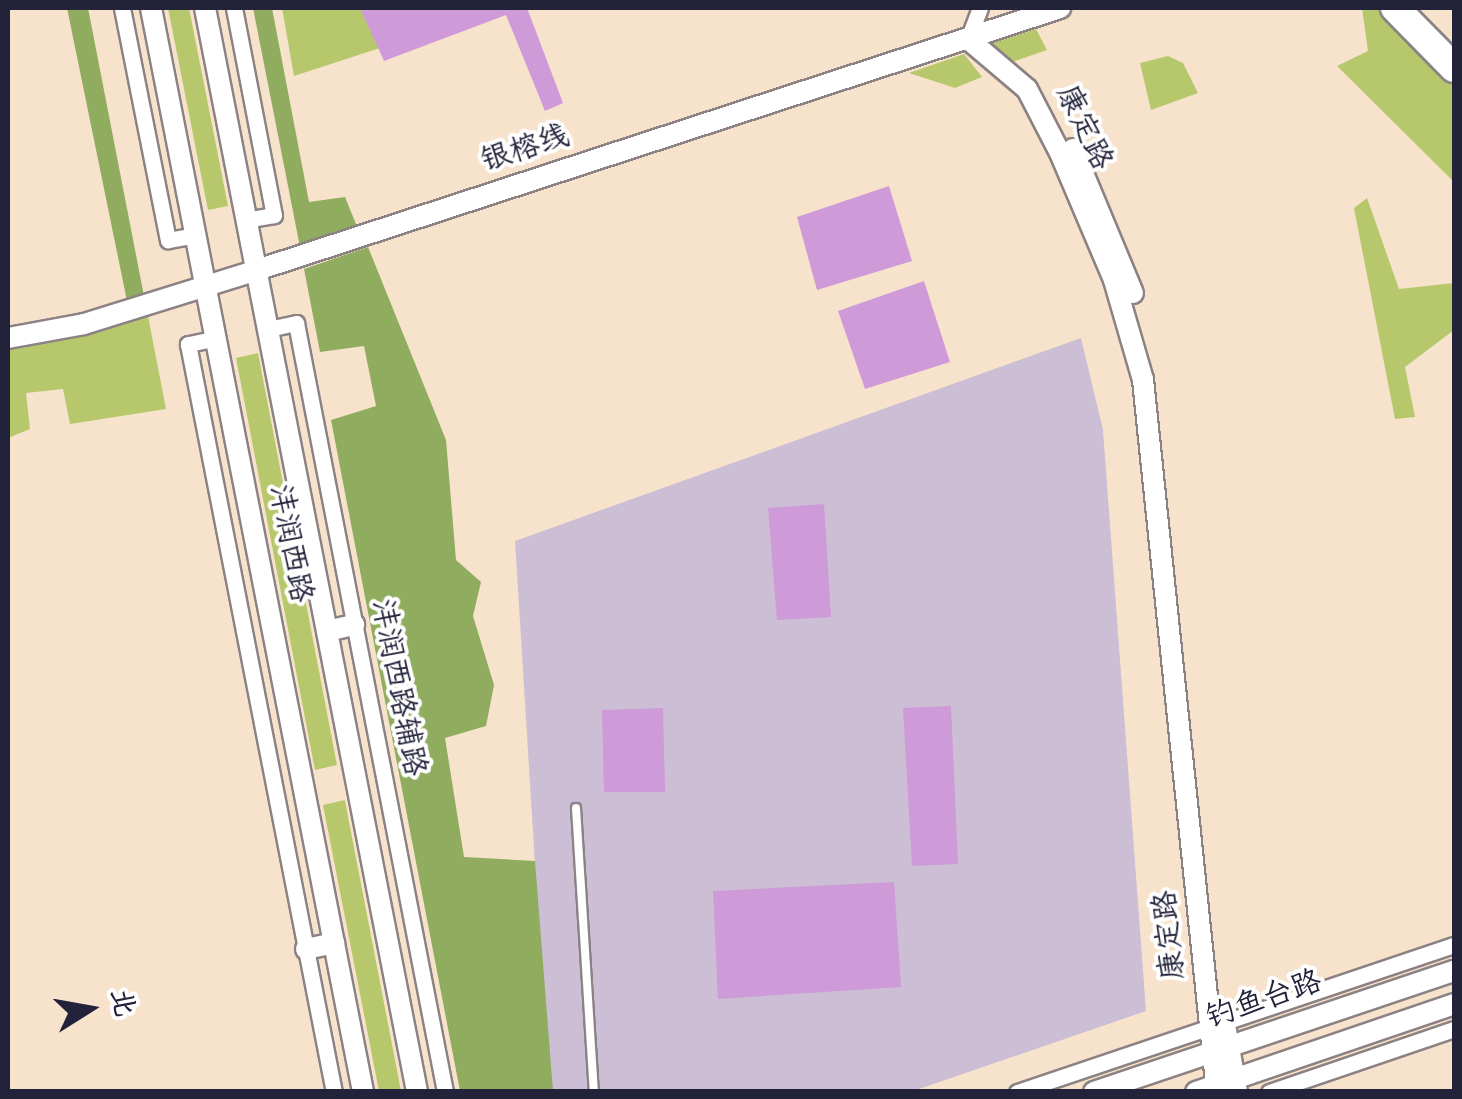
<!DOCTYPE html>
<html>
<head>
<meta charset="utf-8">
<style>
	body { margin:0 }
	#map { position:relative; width:1462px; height:1099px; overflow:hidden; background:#f7e3cc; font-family:"Gochi Hand","LXGW WenKai TC",sans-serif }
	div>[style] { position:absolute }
	.industrial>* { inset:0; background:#ccbed4 }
	.green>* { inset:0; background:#b6c86b }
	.forest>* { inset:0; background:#90ac5f }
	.building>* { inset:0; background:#ce9ad8 }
	.roads { filter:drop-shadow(2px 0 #8c8284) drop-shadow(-2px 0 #8c8284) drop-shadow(0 2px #8c8284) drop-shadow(0 -2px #8c8284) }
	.lane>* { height:8px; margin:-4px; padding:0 4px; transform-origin:4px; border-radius:4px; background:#fff }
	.street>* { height:15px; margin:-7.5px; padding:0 7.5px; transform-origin:7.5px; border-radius:7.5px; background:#fff }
	.secondary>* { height:20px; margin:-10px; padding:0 10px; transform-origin:10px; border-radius:10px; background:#fff }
	.highway>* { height:28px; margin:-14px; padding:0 14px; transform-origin:14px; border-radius:14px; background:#fff }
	span { translate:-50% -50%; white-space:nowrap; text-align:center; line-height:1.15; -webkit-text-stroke:8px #fff; paint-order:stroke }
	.street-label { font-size:30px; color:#22223b }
	.frame { position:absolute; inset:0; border:10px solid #22223b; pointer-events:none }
	.north { position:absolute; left:40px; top:959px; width:100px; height:100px; -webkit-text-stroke:8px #fff; paint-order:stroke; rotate:79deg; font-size:28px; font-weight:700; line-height:40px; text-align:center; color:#22223b }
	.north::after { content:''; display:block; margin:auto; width:35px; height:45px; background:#22223b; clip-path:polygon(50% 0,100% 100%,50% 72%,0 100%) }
</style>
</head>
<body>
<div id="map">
	<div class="industrial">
		<div style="clip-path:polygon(1081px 338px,1103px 430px,1146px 1011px,913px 1091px,549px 1091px,515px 541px)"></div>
	</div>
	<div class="green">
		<div style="clip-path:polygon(168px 8px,189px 8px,228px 206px,208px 210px)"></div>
		<div style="clip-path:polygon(282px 8px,369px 8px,383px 47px,294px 76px)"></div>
		<div style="clip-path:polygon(1362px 8px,1382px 8px,1454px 83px,1454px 182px,1337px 66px,1368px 51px)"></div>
		<div style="clip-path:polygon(1036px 29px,1047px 50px,998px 67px,981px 47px)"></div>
		<div style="clip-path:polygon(964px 54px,982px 77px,955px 88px,909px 73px)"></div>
		<div style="clip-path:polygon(1168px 56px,1183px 63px,1198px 93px,1151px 110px,1140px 63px)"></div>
		<div style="clip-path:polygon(1367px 198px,1399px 289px,1454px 283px,1454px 330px,1405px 367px,1415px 417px,1395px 419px,1354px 208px)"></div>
		<div style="clip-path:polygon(148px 316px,166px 409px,70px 424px,63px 389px,26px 393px,30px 429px,8px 438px,8px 350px)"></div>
		<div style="clip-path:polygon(258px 353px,337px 765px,315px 770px,236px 358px)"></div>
		<div style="clip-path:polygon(345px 800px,345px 801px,401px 1091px,379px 1091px,323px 805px)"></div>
	</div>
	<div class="forest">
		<div style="clip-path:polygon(67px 8px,88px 8px,144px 296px,127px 301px)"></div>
		<div style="clip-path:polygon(253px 8px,272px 8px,309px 202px,345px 197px,358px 229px,300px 247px)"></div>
		<div style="clip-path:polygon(368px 247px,446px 440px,456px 560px,481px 582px,473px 616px,494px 685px,486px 726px,445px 738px,464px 857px,535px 861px,553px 1091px,460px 1091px,331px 420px,376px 406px,364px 346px,320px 352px,304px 269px)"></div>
	</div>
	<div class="building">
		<div style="clip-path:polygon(360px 8px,527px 8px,563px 103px,545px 111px,506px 15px,384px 61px)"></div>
		<div style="clip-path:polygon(889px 186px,912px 261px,817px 290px,797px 217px)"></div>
		<div style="clip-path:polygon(924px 281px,950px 362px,865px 389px,838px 311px)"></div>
		<div style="clip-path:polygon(824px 504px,831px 617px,777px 620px,768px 508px)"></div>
		<div style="clip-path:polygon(951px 706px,958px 864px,912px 866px,903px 708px)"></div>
		<div style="clip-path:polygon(663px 708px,665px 792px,604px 792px,602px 710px)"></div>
		<div style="clip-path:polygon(894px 882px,901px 987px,718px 999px,713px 891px)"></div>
	</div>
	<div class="roads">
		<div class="lane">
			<div style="left:576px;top:808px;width:285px;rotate:86.4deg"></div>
		</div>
		<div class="street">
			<div style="left:122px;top:8px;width:237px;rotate:78.8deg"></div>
			<div style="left:168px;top:240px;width:28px;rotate:-10deg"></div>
			<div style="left:234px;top:8px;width:211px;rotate:79.1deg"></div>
			<div style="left:274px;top:215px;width:27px;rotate:170deg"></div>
			<div style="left:968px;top:39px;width:33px;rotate:-69deg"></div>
			<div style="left:268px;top:329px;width:29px;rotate:-12deg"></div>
			<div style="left:296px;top:323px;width:783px;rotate:79.03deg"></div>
			<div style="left:217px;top:338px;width:30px;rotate:168deg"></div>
			<div style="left:188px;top:344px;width:762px;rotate:78.96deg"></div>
			<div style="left:1017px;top:1092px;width:461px;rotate:-18.6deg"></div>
			<div style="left:1269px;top:1092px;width:195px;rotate:-18.8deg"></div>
		</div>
		<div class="secondary">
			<div style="left:151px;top:8px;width:1105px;rotate:78.93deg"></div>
			<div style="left:205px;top:8px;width:1105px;rotate:78.93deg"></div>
			<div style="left:968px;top:39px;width:77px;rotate:40.3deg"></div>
			<div style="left:1027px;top:89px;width:74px;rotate:62.7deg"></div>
			<div style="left:1061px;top:155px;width:136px;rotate:67deg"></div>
			<div style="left:1114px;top:280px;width:104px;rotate:73.8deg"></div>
			<div style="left:1143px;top:380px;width:716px;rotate:84.07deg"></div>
			<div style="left:1073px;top:149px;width:156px;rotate:67.4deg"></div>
			<div style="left:8px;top:338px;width:77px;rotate:-10.4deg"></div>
			<div style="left:84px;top:324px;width:181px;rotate:-17.3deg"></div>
			<div style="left:257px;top:270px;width:845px;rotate:-18.07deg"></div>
			<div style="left:327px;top:631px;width:28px;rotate:-13deg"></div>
			<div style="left:306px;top:949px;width:29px;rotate:-12deg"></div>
			<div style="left:1225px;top:1025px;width:68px;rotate:79.8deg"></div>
			<div style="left:1094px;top:1092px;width:380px;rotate:-18.6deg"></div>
			<div style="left:1196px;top:1092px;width:273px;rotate:-18.8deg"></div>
		</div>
		<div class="highway">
			<div style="left:1395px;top:8px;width:84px;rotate:45.5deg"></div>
		</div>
	</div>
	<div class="street-label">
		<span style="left:1081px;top:129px;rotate:64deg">康定路</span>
		<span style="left:526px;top:152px;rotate:-18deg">银榕线</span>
		<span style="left:287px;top:544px;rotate:79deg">沣润西路</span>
		<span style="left:395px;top:688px;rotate:79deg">沣润西路辅路</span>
		<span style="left:1173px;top:935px;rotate:-96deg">康定路</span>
		<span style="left:1265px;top:1003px;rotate:-19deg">钓鱼台路</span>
	</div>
	<div class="frame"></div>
	<div class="north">北</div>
</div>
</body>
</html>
